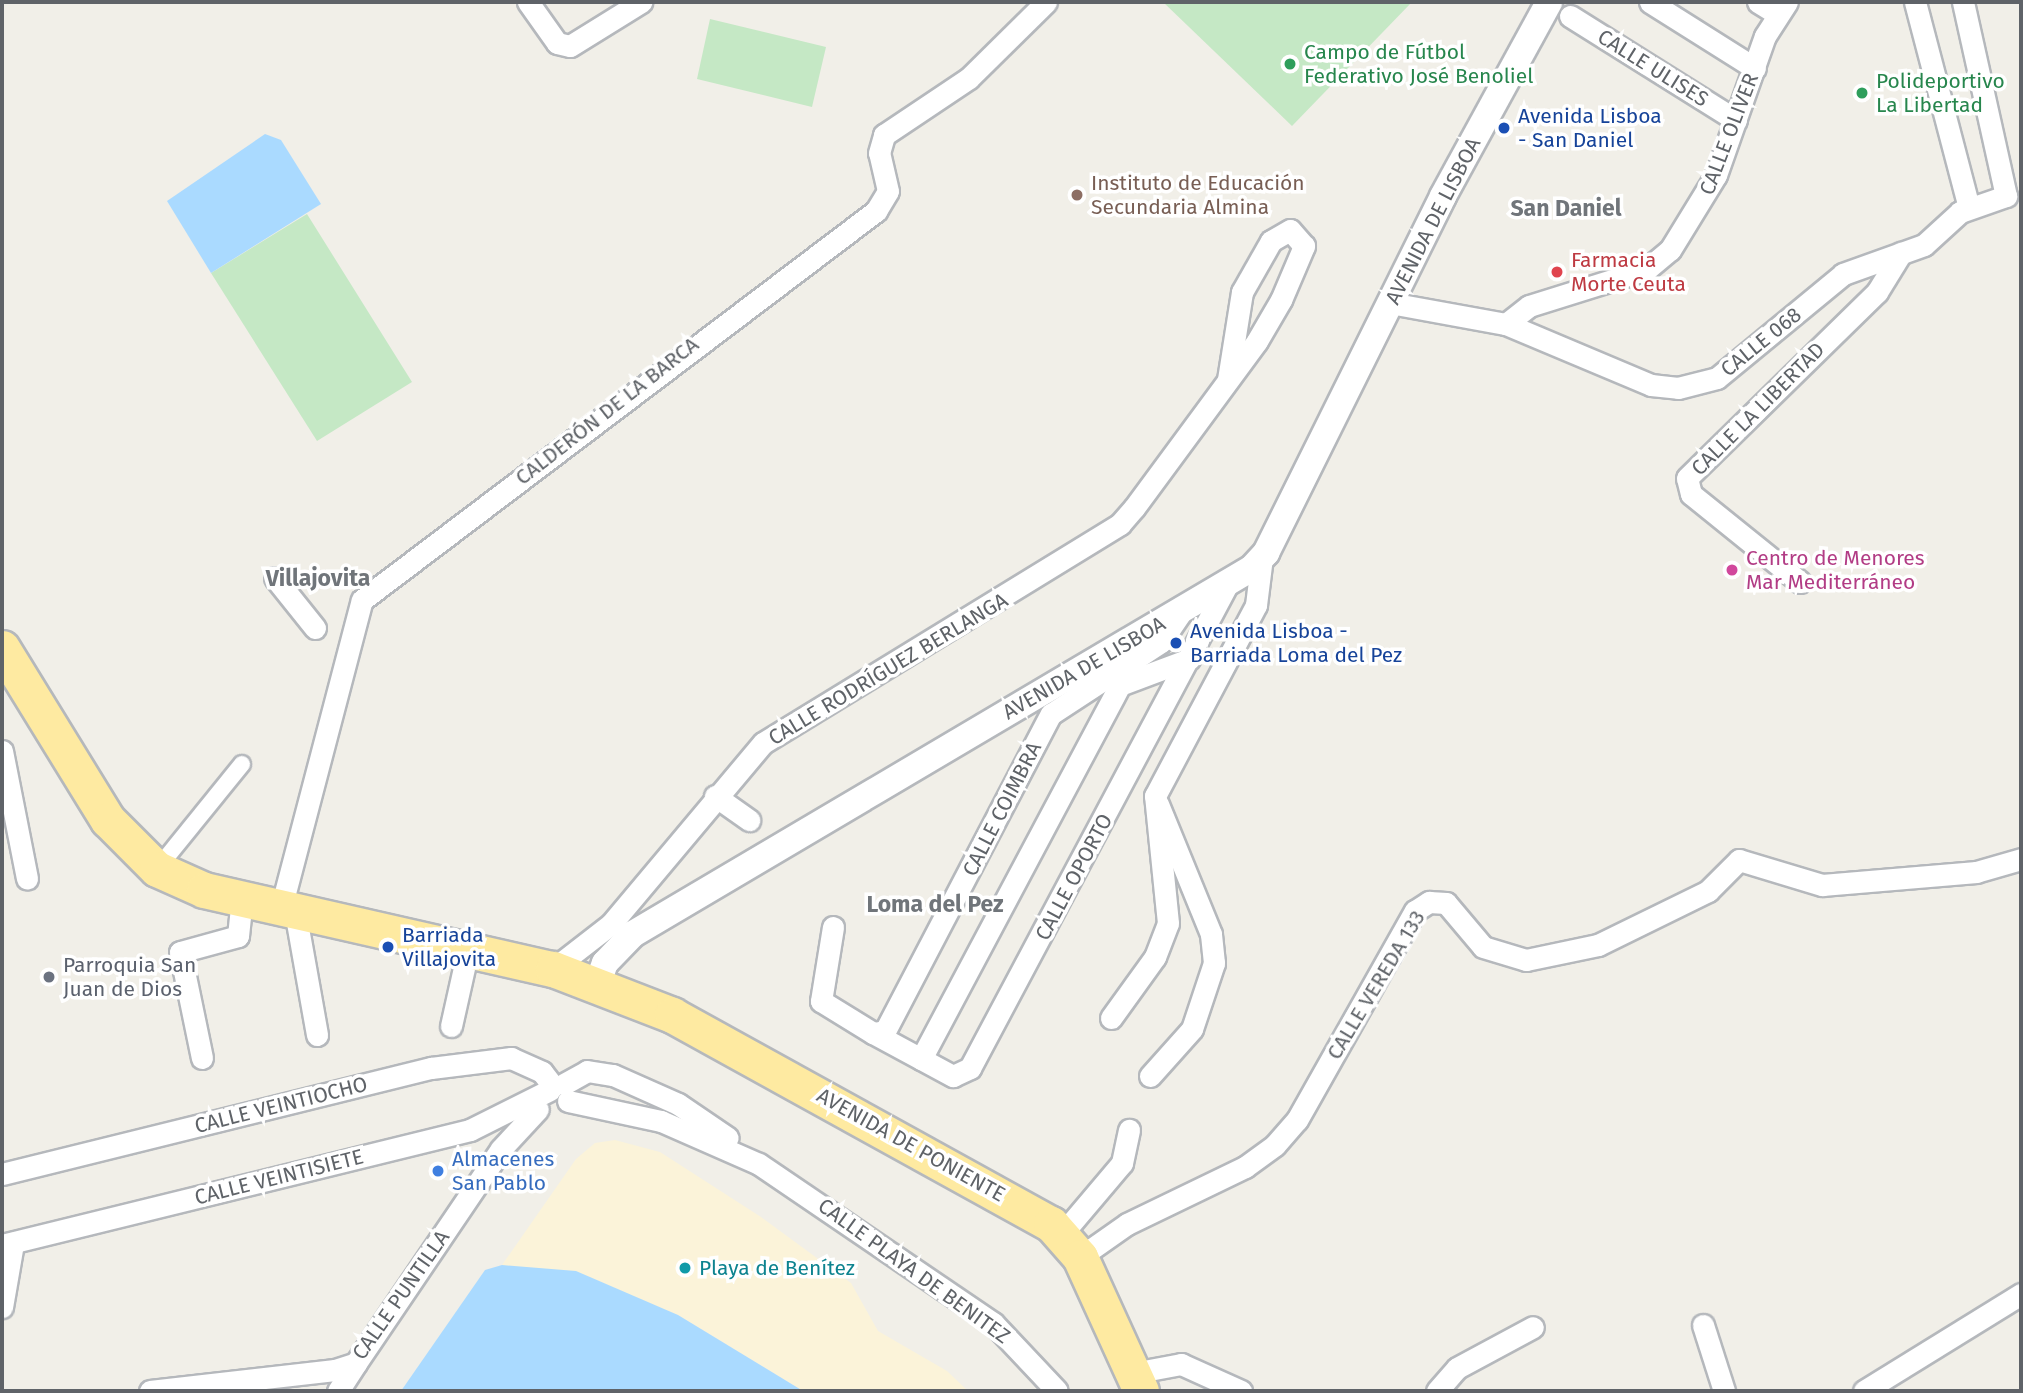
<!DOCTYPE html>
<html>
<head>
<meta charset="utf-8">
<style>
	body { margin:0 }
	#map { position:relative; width:2023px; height:1393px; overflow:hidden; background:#f1efe8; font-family:"Fira Sans",sans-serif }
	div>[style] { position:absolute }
	.green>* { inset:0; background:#c5e8c5 }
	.sand>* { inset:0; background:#fbf3d9 }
	.water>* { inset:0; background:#aadaff }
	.roads { filter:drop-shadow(2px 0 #b5b8bc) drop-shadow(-2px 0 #b5b8bc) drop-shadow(0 2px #b5b8bc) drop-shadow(0 -2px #b5b8bc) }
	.pedestrian>* { height:16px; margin:-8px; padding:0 8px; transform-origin:8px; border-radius:8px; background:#fff }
	.minor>* { height:21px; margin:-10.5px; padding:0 10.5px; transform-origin:10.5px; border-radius:10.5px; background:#fff }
	.tertiary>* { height:26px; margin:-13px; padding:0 13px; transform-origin:13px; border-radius:13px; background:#fff }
	.trunk>* { height:35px; margin:-17.5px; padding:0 17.5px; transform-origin:17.5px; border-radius:17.5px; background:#feeaa1 }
	.dots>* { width:19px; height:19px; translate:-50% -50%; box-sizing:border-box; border:4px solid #fff; border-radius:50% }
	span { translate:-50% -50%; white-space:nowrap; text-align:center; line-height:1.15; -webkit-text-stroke:7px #fff; paint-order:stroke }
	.leisure-label { font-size:21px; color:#27864d }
	.left { translate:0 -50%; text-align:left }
	.street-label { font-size:21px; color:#5f6368 }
	.transit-label { font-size:21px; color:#164399 }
	.education-label { font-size:21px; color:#785e54 }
	.health-label { font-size:21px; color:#be3a42 }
	.hotel-label { font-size:21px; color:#b23c85 }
	.worship-label { font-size:21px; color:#5b616d }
	.shop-label { font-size:21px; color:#366cbe }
	.culture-label { font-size:21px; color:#0d838f }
	.neighbourhood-label { font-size:23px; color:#70757a; font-weight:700 }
	.frame { position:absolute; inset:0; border:4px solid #5f6368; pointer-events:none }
</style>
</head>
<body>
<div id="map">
	<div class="green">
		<div style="clip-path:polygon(1163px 2px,1412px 2px,1292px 126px)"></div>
		<div style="clip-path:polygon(710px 19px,826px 47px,812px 107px,697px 79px)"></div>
		<div style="clip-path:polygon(307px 214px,412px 382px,317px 441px,211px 273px)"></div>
	</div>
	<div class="sand">
		<div style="clip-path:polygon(615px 1140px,660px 1152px,761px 1217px,851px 1283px,878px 1331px,947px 1371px,968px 1391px,803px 1391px,678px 1315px,502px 1265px,576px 1159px,595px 1143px)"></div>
	</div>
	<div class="water">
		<div style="clip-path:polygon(265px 134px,281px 140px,321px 204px,211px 273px,167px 201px)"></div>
		<div style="clip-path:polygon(502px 1265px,576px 1271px,678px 1315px,803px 1391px,401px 1391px,485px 1270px)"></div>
	</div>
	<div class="roads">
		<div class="pedestrian">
			<div style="left:157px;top:869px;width:135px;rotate:-51deg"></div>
		</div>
		<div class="minor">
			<div style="left:528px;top:2px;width:50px;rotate:54.7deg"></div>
			<div style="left:557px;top:43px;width:13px;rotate:13deg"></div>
			<div style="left:570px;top:46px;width:84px;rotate:-31.8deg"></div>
			<div style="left:1650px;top:2px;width:124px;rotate:32.2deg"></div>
			<div style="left:1758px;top:2px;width:22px;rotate:32deg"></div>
			<div style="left:1915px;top:2px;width:213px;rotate:75.3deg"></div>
			<div style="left:1570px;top:16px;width:196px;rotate:32.1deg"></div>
			<div style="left:1390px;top:303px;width:118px;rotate:10.3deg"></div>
			<div style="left:1506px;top:324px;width:157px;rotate:22.8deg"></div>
			<div style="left:1651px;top:385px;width:27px;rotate:6deg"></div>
			<div style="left:1678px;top:388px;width:40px;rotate:-14.4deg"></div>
			<div style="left:1717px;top:378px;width:163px;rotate:-39.5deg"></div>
			<div style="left:1843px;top:274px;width:86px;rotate:-19.7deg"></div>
			<div style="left:1924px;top:245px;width:49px;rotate:-42.5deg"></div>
			<div style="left:1960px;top:212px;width:49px;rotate:-19.2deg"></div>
			<div style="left:2006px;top:196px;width:199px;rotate:-102.5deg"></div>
			<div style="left:1506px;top:324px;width:29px;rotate:-38deg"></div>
			<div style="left:1529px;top:306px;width:124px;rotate:-17.4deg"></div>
			<div style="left:1647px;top:269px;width:30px;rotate:-40deg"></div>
			<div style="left:1670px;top:250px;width:88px;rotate:-58.5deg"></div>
			<div style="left:1716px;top:175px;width:147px;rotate:-70.6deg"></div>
			<div style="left:1765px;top:36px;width:40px;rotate:-57.1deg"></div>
			<div style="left:275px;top:578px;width:64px;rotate:51.3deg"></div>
			<div style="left:1800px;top:582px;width:140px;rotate:-141.1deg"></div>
			<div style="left:1691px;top:494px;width:16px;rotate:-104deg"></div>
			<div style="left:1687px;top:478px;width:266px;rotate:-44.4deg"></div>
			<div style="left:1877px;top:292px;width:46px;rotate:-58.4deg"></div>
			<div style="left:2px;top:751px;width:130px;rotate:78.9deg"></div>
			<div style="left:715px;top:796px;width:42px;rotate:35.2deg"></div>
			<div style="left:281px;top:908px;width:318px;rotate:-75.3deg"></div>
			<div style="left:362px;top:600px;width:645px;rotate:-37.12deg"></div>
			<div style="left:876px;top:211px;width:23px;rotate:-59deg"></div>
			<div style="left:888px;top:191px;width:39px;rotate:-103deg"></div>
			<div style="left:879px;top:153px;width:19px;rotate:-74deg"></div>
			<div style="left:884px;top:135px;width:102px;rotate:-33.8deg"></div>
			<div style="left:969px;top:78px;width:108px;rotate:-44.6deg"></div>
			<div style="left:295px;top:911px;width:126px;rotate:79.9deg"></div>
			<div style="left:833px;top:927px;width:75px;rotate:99.2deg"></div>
			<div style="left:821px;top:1001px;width:61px;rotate:31.6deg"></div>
			<div style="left:873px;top:1033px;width:12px;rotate:-9deg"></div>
			<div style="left:885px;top:1031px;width:358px;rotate:-62.4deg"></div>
			<div style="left:1051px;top:714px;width:131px;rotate:-33.2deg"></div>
			<div style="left:1161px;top:642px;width:37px;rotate:-56deg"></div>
			<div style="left:553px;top:969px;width:73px;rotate:-37.8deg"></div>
			<div style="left:611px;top:924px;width:236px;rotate:-50deg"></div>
			<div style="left:763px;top:743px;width:419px;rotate:-31.5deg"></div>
			<div style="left:1120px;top:524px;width:21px;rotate:-49deg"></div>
			<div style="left:1134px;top:508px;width:207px;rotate:-53.6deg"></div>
			<div style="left:1257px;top:341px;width:48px;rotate:-59.7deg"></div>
			<div style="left:1281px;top:300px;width:59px;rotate:-66.9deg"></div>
			<div style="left:1304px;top:246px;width:21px;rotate:-131deg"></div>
			<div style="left:1290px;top:230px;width:22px;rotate:150deg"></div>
			<div style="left:1271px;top:241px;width:59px;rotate:119.6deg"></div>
			<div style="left:1242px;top:292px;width:88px;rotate:99.1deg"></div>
			<div style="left:1111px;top:1018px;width:75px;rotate:-54.2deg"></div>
			<div style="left:1155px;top:957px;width:36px;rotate:-69deg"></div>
			<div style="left:1168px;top:923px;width:128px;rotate:-95.8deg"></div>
			<div style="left:1155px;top:796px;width:216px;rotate:-62.1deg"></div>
			<div style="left:1256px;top:605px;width:48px;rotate:-82.9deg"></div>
			<div style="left:451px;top:1026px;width:78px;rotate:-77.4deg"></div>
			<div style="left:873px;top:1033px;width:91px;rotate:28.3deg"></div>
			<div style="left:953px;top:1076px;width:19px;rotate:-25deg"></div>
			<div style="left:970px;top:1068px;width:545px;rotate:-61.98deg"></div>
			<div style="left:202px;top:1058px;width:108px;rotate:-101.7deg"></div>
			<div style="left:180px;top:952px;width:60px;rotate:-15.4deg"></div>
			<div style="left:238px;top:936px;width:37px;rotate:-84deg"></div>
			<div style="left:921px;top:1059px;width:424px;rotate:-62deg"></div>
			<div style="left:1120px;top:685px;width:74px;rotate:-20.6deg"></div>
			<div style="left:1150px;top:1076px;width:63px;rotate:-48.2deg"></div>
			<div style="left:1192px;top:1029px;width:70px;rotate:-71.6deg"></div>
			<div style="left:1214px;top:963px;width:29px;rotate:-96deg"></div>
			<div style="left:1211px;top:934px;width:140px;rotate:-112.2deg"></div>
			<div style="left:564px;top:1084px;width:26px;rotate:-29deg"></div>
			<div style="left:587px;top:1071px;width:26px;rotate:9deg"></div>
			<div style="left:613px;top:1075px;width:71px;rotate:24deg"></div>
			<div style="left:678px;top:1104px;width:60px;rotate:34.2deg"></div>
			<div style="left:568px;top:1101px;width:95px;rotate:12.1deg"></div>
			<div style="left:661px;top:1121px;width:107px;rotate:23.7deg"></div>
			<div style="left:759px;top:1164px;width:283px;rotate:34.2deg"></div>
			<div style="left:993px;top:1323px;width:93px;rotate:46.7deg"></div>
			<div style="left:2px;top:1174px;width:442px;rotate:-13.9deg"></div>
			<div style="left:431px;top:1068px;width:81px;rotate:-7.1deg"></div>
			<div style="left:511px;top:1058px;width:34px;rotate:24deg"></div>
			<div style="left:542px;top:1072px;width:18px;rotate:52deg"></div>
			<div style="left:1062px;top:1234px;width:93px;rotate:-49.8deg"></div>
			<div style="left:1122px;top:1163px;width:34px;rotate:-78deg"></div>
			<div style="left:2px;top:1245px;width:482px;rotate:-13.8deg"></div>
			<div style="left:470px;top:1130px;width:89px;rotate:-26.6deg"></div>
			<div style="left:1080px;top:1257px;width:57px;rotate:-35.1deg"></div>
			<div style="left:1127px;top:1224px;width:131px;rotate:-25.8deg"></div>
			<div style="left:1245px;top:1167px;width:37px;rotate:-36deg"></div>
			<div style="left:1275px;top:1145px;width:33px;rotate:-49deg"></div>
			<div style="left:1297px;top:1120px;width:240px;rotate:-60.6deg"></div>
			<div style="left:1415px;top:911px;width:17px;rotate:-33deg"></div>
			<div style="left:1429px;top:902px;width:17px;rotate:3deg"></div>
			<div style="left:1446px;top:903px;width:57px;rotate:49.9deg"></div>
			<div style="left:1483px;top:947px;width:45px;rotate:16.8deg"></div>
			<div style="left:1526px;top:960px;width:74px;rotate:-11.8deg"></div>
			<div style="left:1598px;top:945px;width:123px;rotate:-26.1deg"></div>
			<div style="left:1708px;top:891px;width:44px;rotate:-45deg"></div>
			<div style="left:1739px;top:860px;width:87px;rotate:16.8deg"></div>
			<div style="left:1822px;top:885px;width:155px;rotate:-4.8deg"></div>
			<div style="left:1976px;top:872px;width:47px;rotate:-16.1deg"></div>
			<div style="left:2px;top:1307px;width:65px;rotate:-80.2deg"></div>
			<div style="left:1703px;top:1325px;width:69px;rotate:72.3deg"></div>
			<div style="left:1133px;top:1373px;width:49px;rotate:-10.6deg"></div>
			<div style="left:1181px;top:1364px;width:66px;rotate:24.2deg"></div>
			<div style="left:150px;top:1391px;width:186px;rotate:-6.5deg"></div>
			<div style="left:335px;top:1370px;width:22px;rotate:-18deg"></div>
			<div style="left:356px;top:1363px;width:258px;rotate:-55.9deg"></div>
			<div style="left:501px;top:1149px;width:54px;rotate:-47.2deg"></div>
			<div style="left:338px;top:1391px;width:33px;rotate:-57deg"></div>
			<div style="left:1437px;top:1391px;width:30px;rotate:-49deg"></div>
			<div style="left:1457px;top:1368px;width:86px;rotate:-28.3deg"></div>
			<div style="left:1864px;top:1391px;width:185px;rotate:-31.7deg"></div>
		</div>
		<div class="tertiary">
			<div style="left:598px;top:982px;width:20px;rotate:-70deg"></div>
			<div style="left:605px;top:963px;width:40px;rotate:-46deg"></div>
			<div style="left:633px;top:934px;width:719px;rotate:-30.59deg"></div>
			<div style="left:1252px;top:568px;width:21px;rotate:-47deg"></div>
			<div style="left:1266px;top:553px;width:398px;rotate:-63.6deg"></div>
			<div style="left:1443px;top:196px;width:221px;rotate:-61.3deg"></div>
		</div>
		<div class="trunk">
			<div style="left:2px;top:648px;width:202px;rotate:58.4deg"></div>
			<div style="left:108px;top:820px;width:69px;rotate:45deg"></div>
			<div style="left:157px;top:869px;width:51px;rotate:24.1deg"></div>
			<div style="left:204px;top:890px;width:358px;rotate:12.8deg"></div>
			<div style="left:553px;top:969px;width:128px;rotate:21.1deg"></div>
			<div style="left:672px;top:1015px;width:433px;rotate:28.9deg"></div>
			<div style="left:1051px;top:1224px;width:44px;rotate:48.7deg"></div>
			<div style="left:1080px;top:1257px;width:147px;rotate:65.5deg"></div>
		</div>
	</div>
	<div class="dots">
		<div style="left:1290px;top:64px;background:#2e9e5b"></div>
		<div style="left:1862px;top:93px;background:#2e9e5b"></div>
		<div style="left:1504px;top:128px;background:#1a4fb4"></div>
		<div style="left:1077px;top:195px;background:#8d6e63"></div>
		<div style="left:1557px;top:272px;background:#e0444e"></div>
		<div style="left:1732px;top:570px;background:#d1479c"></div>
		<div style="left:1176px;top:643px;background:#1a4fb4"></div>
		<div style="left:388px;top:947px;background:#1a4fb4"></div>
		<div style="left:49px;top:977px;background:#6b7280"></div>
		<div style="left:438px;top:1171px;background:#3f7fe0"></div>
		<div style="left:685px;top:1268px;background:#0f9aa8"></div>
	</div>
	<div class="leisure-label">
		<span class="left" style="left:1304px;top:64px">Campo de Fútbol<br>Federativo José Benoliel</span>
		<span class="left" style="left:1876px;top:93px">Polideportivo<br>La Libertad</span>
	</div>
	<div class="street-label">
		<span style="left:1653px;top:68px;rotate:32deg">CALLE ULISES</span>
		<span style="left:1729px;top:134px;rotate:-69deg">CALLE OLIVER</span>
		<span style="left:1433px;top:221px;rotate:-63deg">AVENIDA DE LISBOA</span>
		<span style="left:1761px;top:342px;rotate:-39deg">CALLE 068</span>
		<span style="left:1758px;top:409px;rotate:-45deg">CALLE LA LIBERTAD</span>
		<span style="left:607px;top:411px;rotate:-38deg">CALDERÓN DE LA BARCA</span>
		<span style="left:1084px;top:668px;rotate:-30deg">AVENIDA DE LISBOA</span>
		<span style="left:888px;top:669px;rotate:-31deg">CALLE RODRÍGUEZ BERLANGA</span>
		<span style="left:1002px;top:809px;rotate:-63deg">CALLE COIMBRA</span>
		<span style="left:1074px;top:877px;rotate:-62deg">CALLE OPORTO</span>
		<span style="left:1376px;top:985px;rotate:-59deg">CALLE VEREDA 133</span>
		<span style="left:281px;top:1105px;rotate:-14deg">CALLE VEINTIOCHO</span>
		<span style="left:911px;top:1145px;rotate:29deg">AVENIDA DE PONIENTE</span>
		<span style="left:279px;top:1177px;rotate:-14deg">CALLE VEINTISIETE</span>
		<span style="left:914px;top:1271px;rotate:36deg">CALLE PLAYA DE BENITEZ</span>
		<span style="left:401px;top:1295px;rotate:-55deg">CALLE PUNTILLA</span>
	</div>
	<div class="transit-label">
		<span class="left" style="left:1518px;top:128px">Avenida Lisboa<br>- San Daniel</span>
		<span class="left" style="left:1190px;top:643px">Avenida Lisboa -<br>Barriada Loma del Pez</span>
		<span class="left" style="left:402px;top:947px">Barriada<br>Villajovita</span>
	</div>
	<div class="education-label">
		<span class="left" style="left:1091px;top:195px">Instituto de Educación<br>Secundaria Almina</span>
	</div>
	<div class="health-label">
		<span class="left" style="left:1571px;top:272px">Farmacia<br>Morte Ceuta</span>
	</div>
	<div class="hotel-label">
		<span class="left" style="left:1746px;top:570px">Centro de Menores<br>Mar Mediterráneo</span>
	</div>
	<div class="worship-label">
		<span class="left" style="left:63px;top:977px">Parroquia San<br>Juan de Dios</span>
	</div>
	<div class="shop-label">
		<span class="left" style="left:452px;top:1171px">Almacenes<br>San Pablo</span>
	</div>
	<div class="culture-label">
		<span class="left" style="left:699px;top:1268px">Playa de Benítez</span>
	</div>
	<div class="neighbourhood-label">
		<span style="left:1566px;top:208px">San Daniel</span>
		<span style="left:318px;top:578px">Villajovita</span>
		<span style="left:935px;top:904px">Loma del Pez</span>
	</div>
	<div class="frame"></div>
</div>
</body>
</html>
